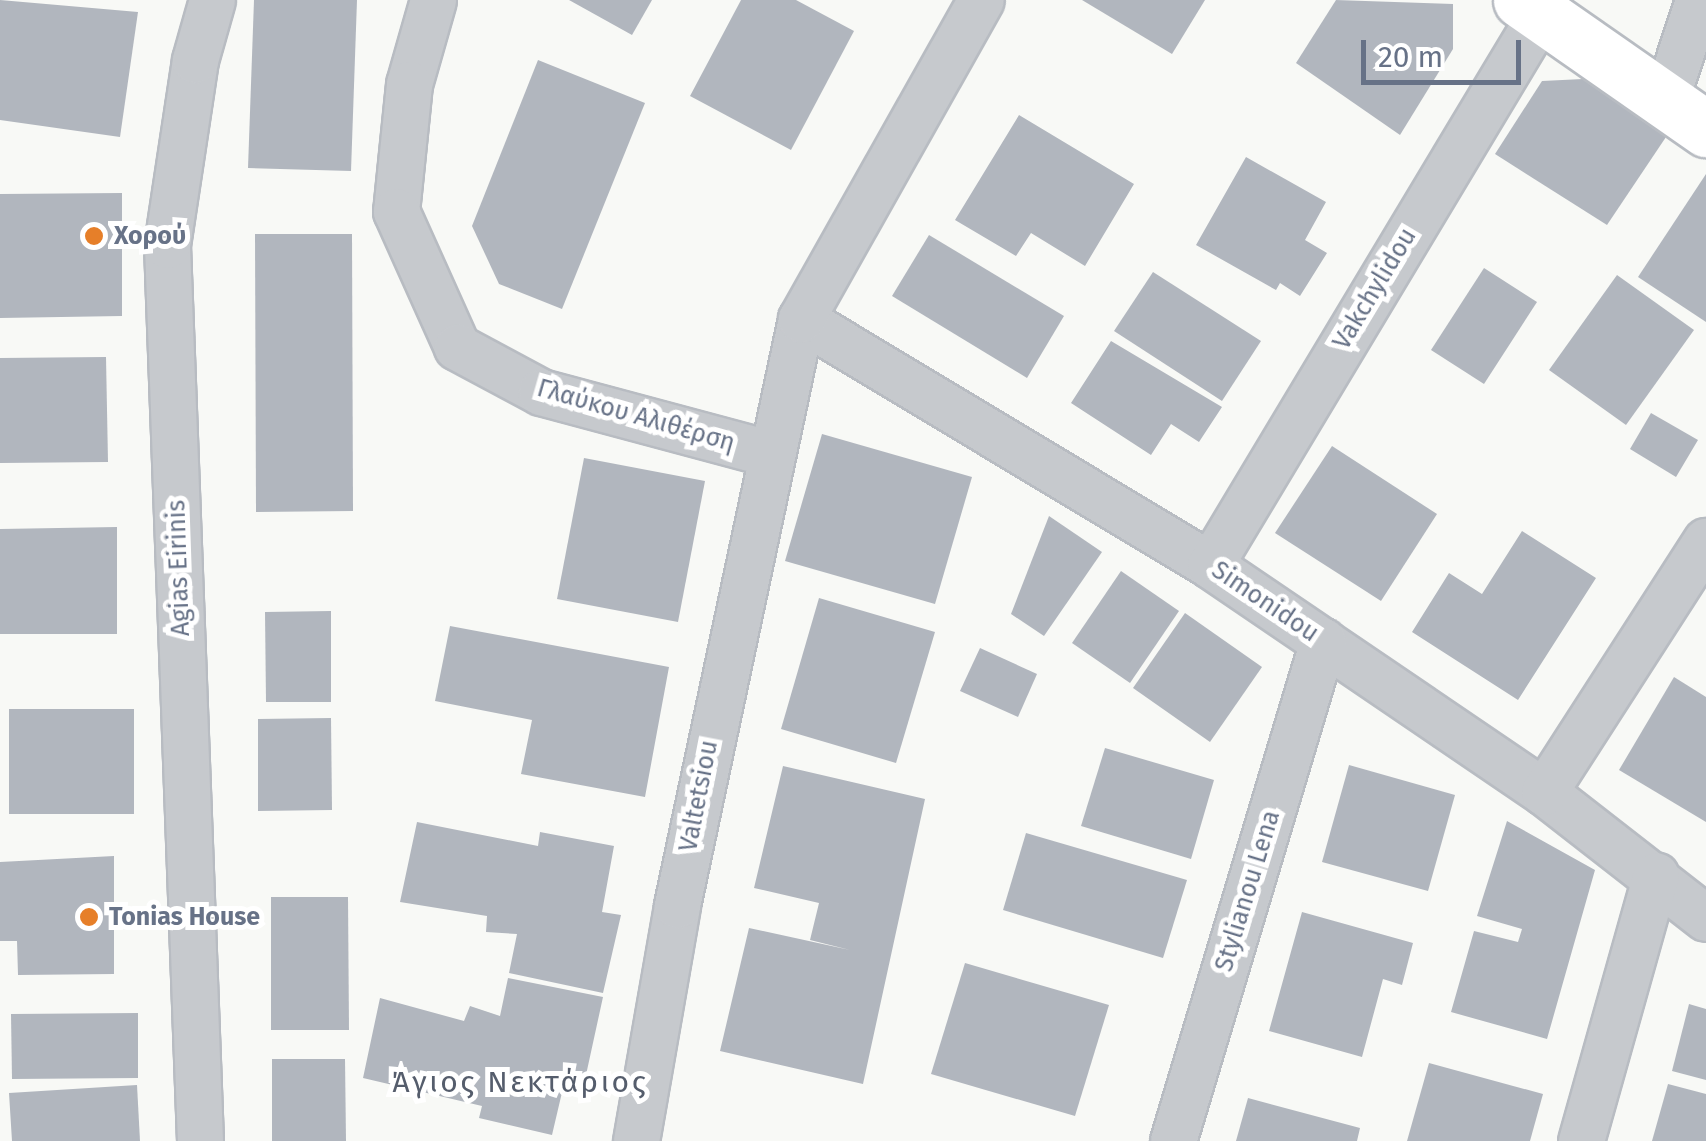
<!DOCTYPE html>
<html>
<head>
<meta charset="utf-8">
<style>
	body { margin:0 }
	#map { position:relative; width:1706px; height:1141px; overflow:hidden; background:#f8f9f6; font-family:"Fira Sans",sans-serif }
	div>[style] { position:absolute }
	.building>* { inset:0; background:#b1b6be }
	.roads { filter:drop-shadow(2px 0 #b8bcc2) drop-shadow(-2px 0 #b8bcc2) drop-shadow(0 2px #b8bcc2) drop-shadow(0 -2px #b8bcc2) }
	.street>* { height:45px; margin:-22.5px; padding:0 22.5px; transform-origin:22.5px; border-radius:22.5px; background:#c6c9cd }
	.secondary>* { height:55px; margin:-27.5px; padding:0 27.5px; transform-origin:27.5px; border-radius:27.5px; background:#fff }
	.dots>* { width:28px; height:28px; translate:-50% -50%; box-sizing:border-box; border:5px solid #fff; border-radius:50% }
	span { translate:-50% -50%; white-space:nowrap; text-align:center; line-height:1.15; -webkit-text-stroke:10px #fff; paint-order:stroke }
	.poi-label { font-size:25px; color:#677287; font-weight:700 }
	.left { translate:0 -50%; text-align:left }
	.street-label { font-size:25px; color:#677287 }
	.quarter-label { font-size:30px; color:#555d6c; letter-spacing:2.5px }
	.scale { position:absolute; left:1361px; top:40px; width:160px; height:45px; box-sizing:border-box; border:5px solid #677287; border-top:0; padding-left:12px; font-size:30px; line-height:35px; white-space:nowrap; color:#677287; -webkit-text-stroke:8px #fff; paint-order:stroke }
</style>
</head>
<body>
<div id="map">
	<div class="building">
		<div style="clip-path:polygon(0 0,138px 12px,120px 137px,0 120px)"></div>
		<div style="clip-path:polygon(254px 0,357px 0,351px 171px,248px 168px)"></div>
		<div style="clip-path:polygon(569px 0,652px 0,632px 35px)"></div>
		<div style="clip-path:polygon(741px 0,796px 0,854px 31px,791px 150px,690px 96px)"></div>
		<div style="clip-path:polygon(1082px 0,1205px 0,1172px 54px)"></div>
		<div style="clip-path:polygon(1336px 0,1453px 4px,1453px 49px,1400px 135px,1296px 63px)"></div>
		<div style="clip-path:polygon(538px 60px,645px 103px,562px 309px,499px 284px,472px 226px)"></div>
		<div style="clip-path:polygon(1583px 79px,1666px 137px,1607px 225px,1495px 154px,1542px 81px)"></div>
		<div style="clip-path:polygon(1019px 115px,1134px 184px,1085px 266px,1031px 233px,1016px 256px,955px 220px)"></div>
		<div style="clip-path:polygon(1246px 157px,1326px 202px,1305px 240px,1327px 253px,1300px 296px,1280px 283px,1276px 290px,1196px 245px)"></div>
		<div style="clip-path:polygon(1706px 174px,1706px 322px,1638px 277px)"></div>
		<div style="clip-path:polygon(122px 193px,122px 316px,0 318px,0 194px)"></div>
		<div style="clip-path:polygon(255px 234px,352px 234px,353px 511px,256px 512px)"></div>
		<div style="clip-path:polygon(929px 235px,1064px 316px,1027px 378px,892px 296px)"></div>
		<div style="clip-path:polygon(1484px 268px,1537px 302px,1484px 384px,1431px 350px)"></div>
		<div style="clip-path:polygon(1153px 272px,1261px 341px,1222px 401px,1114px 331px)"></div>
		<div style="clip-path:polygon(1617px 275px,1694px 330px,1626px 425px,1549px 370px)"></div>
		<div style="clip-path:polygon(1111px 341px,1222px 407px,1199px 442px,1171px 424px,1151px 455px,1071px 403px)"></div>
		<div style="clip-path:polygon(106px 357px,108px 462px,0 463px,0 358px)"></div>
		<div style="clip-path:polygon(1651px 413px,1698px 440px,1676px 477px,1630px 449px)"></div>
		<div style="clip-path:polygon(822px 434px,972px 477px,935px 604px,785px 561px)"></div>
		<div style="clip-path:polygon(1332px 446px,1437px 514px,1381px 601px,1275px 533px)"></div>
		<div style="clip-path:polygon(584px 458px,705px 481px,678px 622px,557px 599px)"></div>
		<div style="clip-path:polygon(1049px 516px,1102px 552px,1044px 636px,1011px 614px)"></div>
		<div style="clip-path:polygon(117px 527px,117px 634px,0 634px,0 529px)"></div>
		<div style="clip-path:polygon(1522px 531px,1596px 578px,1518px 700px,1412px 632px,1449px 573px,1482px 594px)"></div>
		<div style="clip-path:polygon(1121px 571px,1179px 611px,1130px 683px,1072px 643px)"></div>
		<div style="clip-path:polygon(819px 598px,935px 632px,896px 763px,781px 729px)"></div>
		<div style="clip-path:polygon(331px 611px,331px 702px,266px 702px,265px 612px)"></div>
		<div style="clip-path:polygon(1185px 613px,1262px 667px,1210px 742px,1133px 688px)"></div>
		<div style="clip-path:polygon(450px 626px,669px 667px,645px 797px,521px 774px,532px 720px,435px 701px)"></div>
		<div style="clip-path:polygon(980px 648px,1037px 674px,1018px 717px,960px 691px)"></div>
		<div style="clip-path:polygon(1674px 677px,1706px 697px,1706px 822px,1619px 770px)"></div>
		<div style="clip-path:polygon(9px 709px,134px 709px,134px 814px,9px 814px)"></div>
		<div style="clip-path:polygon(331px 718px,332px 810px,258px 811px,258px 719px)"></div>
		<div style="clip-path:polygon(1105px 748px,1214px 780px,1191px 859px,1081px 826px)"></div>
		<div style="clip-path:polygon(1349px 765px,1455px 795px,1428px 891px,1322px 862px)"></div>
		<div style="clip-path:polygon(783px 766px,925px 799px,863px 1084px,720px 1051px,749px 928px,850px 950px,810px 940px,819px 903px,754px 888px)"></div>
		<div style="clip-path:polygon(1507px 821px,1595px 870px,1547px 1039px,1451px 1012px,1474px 931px,1518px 942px,1522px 929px,1477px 916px)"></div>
		<div style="clip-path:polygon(417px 822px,538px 846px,540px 832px,614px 846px,602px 912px,621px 915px,603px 993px,509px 973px,517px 934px,486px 932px,487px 916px,400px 902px)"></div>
		<div style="clip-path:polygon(1026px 833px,1187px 880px,1163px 958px,1003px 910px)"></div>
		<div style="clip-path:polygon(114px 856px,114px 974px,18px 975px,17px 941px,0 941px,0 862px)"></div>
		<div style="clip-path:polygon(271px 897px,348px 897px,349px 1030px,271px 1030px)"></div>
		<div style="clip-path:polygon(1302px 912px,1413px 943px,1402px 985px,1383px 979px,1362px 1057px,1269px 1031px)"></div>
		<div style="clip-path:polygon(965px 963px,1109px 1005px,1075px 1116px,931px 1074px)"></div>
		<div style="clip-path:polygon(508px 978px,603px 997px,586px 1075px,567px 1071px,552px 1135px,479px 1118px,482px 1106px,363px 1078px,380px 998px,464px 1021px,470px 1006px,500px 1016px)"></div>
		<div style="clip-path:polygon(1689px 1004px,1706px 1009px,1706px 1080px,1672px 1071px)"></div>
		<div style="clip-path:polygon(138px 1013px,138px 1078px,12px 1079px,11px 1014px)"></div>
		<div style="clip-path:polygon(272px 1059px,345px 1059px,346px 1141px,272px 1141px)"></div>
		<div style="clip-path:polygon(1429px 1063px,1543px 1094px,1530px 1141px,1407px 1141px)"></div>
		<div style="clip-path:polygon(1668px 1084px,1706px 1094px,1706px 1141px,1652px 1141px)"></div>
		<div style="clip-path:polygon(137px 1085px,140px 1141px,12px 1141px,9px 1093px)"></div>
		<div style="clip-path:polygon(1248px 1098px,1360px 1128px,1357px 1141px,1236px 1141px)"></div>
	</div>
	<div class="roads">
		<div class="street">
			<div style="left:433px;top:0;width:87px;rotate:105.9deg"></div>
			<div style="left:409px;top:84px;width:128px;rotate:95.8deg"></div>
			<div style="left:396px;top:211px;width:149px;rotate:65.8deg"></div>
			<div style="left:457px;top:347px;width:95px;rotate:28.2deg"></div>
			<div style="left:541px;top:392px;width:235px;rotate:15deg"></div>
			<div style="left:1665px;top:101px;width:106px;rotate:-71.9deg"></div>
			<div style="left:801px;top:319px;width:477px;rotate:31deg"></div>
			<div style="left:1210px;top:565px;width:404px;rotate:34.2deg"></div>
			<div style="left:1544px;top:792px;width:205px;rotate:37.9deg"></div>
			<div style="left:1210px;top:565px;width:643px;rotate:-59.01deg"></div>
			<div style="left:1544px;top:792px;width:299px;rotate:-57.2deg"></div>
			<div style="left:200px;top:1141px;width:897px;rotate:-92.11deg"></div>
			<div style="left:167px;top:245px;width:187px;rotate:-81.4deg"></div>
			<div style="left:195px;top:60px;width:62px;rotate:-74.2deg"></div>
			<div style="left:636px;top:1141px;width:240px;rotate:-80.1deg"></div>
			<div style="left:677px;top:905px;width:599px;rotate:-78.05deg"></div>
			<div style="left:801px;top:319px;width:366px;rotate:-60.6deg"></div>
			<div style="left:1173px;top:1141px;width:522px;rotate:-73.3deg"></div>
			<div style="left:1581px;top:1141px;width:276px;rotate:-74.3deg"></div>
		</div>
		<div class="secondary">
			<div style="left:1521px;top:0;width:226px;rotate:34.9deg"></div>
		</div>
	</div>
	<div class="dots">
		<div style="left:94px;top:236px;background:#e67f29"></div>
		<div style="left:89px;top:917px;background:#e67f29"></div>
	</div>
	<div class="poi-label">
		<span class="left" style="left:114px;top:236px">Χορού</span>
		<span class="left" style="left:109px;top:917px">Tonias House</span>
	</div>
	<div class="street-label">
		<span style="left:1375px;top:289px;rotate:-59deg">Vakchylidou</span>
		<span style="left:636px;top:416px;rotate:16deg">Γλαύκου Αλιθέρση</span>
		<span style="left:179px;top:568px;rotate:-92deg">Agias Eirinis</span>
		<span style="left:1265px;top:602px;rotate:34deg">Simonidou</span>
		<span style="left:699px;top:796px;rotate:-79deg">Valtetsiou</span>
		<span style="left:1248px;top:891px;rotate:-73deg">Stylianou Lena</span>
	</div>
	<div class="quarter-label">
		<span style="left:520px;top:1082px">Άγιος Νεκτάριος</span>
	</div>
	<div class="scale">20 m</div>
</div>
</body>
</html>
